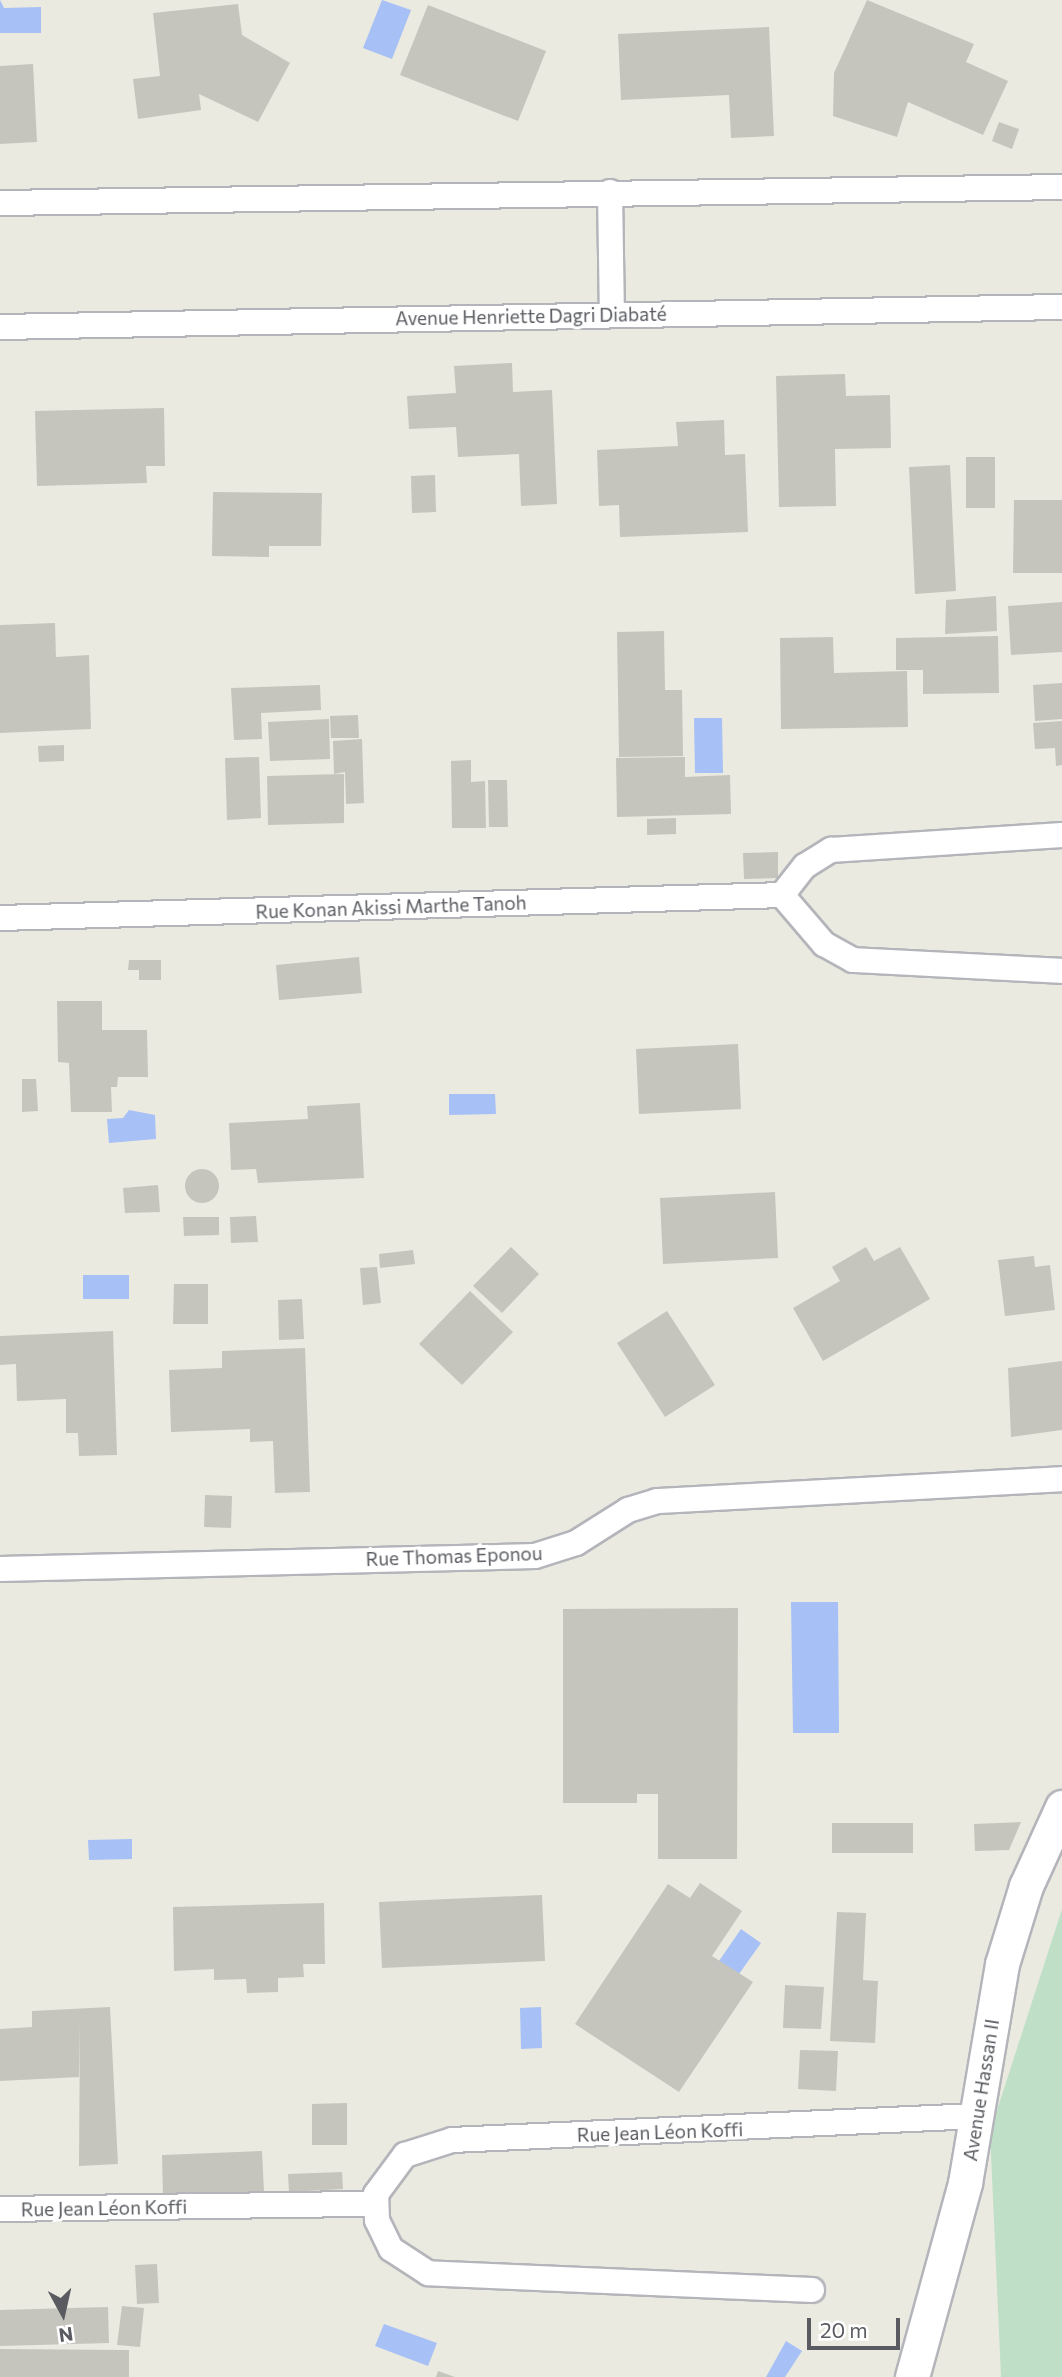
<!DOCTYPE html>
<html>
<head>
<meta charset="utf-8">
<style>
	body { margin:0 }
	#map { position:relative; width:1062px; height:2377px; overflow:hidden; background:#eaeae1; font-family:Commissioner,sans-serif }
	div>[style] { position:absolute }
	.green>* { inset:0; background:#bfe0c7 }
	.water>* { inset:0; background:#a7c0f5 }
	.building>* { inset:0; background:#c6c5bd }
	.round { border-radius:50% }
	.roads { filter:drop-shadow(2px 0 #b3b5ba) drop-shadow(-2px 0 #b3b5ba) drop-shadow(0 2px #b3b5ba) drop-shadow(0 -2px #b3b5ba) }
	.street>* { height:24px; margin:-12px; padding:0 12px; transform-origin:12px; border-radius:12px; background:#fff }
	.secondary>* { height:33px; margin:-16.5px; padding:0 16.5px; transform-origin:16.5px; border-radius:16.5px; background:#fff }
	span { translate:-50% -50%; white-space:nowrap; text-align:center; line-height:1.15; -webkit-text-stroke:6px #fff; paint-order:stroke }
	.street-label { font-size:19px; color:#595b60 }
	.north { position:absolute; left:28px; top:2279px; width:70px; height:70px; -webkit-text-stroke:5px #fff; paint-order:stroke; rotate:172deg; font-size:19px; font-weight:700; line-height:28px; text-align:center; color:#595b60 }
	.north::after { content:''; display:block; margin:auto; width:24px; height:32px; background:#595b60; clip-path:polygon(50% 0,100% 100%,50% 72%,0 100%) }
	.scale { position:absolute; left:807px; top:2318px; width:93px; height:32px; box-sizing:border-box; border:4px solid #595b60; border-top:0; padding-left:9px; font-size:21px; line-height:24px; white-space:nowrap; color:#595b60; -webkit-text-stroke:5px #fff; paint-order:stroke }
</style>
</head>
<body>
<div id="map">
	<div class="green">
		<div style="clip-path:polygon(1062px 1909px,1062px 2377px,1001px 2377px,990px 2132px)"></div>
	</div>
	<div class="water">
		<div style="clip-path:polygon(0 0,4px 8px,41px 7px,41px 33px,0 33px)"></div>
		<div style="clip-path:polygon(382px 0,411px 10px,392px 59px,363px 48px)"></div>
		<div style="clip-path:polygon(694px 718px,722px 718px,723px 773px,695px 773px)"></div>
		<div style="clip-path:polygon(449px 1094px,495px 1094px,496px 1114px,449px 1115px)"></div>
		<div style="clip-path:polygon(129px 1110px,155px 1115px,156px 1139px,109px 1143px,107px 1119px,123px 1118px)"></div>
		<div style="clip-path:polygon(83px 1275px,129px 1275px,129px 1299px,83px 1299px)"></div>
		<div style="clip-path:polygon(791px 1602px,838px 1602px,839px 1733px,793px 1733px)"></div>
		<div style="clip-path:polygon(132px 1839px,132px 1859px,89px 1860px,88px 1840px)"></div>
		<div style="clip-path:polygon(741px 1929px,761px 1943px,739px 1974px,719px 1961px)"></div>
		<div style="clip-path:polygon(541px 2007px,542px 2048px,521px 2049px,520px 2008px)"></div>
		<div style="clip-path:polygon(384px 2324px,437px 2343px,428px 2366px,375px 2346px)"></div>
		<div style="clip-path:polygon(786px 2341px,802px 2351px,785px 2377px,766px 2377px)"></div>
	</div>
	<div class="building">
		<div style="clip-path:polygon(867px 0,974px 44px,966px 62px,1008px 81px,983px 135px,908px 102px,897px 137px,833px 116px,834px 73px)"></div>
		<div style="clip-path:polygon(238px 4px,242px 35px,290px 63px,258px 122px,199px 94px,201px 110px,138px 119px,133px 79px,160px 76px,153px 13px)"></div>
		<div style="clip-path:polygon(428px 5px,546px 51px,518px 121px,400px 75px)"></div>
		<div style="clip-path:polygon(769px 27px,774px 136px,731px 138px,729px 95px,621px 100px,618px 34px)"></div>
		<div style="clip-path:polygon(33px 64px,37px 142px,0 144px,0 66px)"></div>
		<div style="clip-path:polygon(999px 122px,1019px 129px,1012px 149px,992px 141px)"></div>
		<div style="clip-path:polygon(512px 363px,513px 392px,552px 390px,557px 504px,521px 506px,519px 454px,458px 457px,456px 427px,409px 429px,407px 396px,456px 393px,454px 366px)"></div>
		<div style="clip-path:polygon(845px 374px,846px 396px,890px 395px,891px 448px,835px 449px,836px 506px,779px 507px,776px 376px)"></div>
		<div style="clip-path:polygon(164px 408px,165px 466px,146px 466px,147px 483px,37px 486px,35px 411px)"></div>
		<div style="clip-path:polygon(724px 420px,725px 455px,745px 454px,748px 532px,620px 537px,619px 505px,599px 506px,597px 450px,678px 446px,676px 422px)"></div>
		<div style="clip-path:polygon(966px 457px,995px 457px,995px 508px,966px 508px)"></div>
		<div style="clip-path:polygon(950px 465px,956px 591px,915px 594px,909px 467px)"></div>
		<div style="clip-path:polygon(435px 475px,436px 512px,412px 513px,411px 476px)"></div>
		<div style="clip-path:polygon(213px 492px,322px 493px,321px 546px,269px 546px,269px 557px,212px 556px)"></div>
		<div style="clip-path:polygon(1014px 500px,1062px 500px,1062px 573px,1013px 573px)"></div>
		<div style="clip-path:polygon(996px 596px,997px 631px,945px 634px,946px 600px)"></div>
		<div style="clip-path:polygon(1062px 602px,1062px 652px,1011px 655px,1008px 606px)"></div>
		<div style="clip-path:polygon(55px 623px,56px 657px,89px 655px,91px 729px,0 733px,0 625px)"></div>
		<div style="clip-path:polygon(664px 631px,665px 690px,682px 690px,683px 756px,619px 757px,617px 632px)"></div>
		<div style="clip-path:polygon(998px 636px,999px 693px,923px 694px,923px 670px,896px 670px,896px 638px)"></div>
		<div style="clip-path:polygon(833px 637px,834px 673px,907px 671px,908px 727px,781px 729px,780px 638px)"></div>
		<div style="clip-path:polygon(1062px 683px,1062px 719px,1035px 721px,1033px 685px)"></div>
		<div style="clip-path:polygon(320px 685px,321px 710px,261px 713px,262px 739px,234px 740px,231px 688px)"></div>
		<div style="clip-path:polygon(358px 715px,359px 738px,331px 738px,330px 716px)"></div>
		<div style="clip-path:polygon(329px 719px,330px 759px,270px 761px,268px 722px)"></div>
		<div style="clip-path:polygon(1062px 721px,1062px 765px,1056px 766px,1055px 748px,1035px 749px,1033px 723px)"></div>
		<div style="clip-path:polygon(362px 739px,364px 803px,346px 804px,345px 772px,334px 774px,333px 741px)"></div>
		<div style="clip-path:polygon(64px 745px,64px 761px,39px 762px,38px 746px)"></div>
		<div style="clip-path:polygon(259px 757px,261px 818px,227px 820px,225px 758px)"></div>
		<div style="clip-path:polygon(685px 757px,685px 777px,730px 775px,731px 814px,617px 817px,616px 758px)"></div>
		<div style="clip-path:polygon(471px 760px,471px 782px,485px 781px,486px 828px,452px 828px,451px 761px)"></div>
		<div style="clip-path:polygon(344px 774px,344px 823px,268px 825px,267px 776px)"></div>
		<div style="clip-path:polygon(488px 780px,507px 780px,508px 827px,489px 827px)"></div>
		<div style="clip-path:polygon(676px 818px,676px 834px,647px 835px,647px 819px)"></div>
		<div style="clip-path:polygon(778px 852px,778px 878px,744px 879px,743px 853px)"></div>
		<div style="clip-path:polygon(359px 957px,362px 993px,279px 1000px,276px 965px)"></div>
		<div style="clip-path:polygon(129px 960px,161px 960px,161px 980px,139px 980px,139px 970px,128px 970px)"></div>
		<div style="clip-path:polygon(57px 1001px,102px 1001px,102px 1030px,147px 1030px,148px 1077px,118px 1077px,117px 1087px,111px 1087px,112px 1112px,71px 1112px,69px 1063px,58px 1062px)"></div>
		<div style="clip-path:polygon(738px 1044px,741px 1109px,639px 1114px,636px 1049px)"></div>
		<div style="clip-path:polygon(22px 1079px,36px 1079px,38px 1111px,22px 1112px)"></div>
		<div style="clip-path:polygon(360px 1103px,364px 1178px,258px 1183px,256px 1169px,231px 1170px,229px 1123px,308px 1119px,307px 1106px)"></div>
		<div class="round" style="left:185px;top:1169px;width:34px;height:34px"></div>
		<div style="clip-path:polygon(158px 1185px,160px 1212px,125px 1213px,123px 1188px)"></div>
		<div style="clip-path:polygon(775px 1192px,778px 1258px,663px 1264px,660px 1198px)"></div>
		<div style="clip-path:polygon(256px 1216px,258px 1242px,231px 1243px,230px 1217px)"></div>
		<div style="clip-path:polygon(183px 1217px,219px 1217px,219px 1235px,184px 1236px)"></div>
		<div style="clip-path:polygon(511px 1247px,539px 1274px,502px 1313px,473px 1286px)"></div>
		<div style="clip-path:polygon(866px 1247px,874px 1261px,900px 1247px,930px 1299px,823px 1361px,793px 1308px,840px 1281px,832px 1267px)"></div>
		<div style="clip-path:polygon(413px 1250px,415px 1264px,380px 1268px,379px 1254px)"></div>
		<div style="clip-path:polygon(1034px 1256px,1035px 1267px,1050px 1265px,1055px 1310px,1005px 1316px,998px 1260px)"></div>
		<div style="clip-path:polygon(377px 1267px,381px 1303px,363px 1305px,360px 1268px)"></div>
		<div style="clip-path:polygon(174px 1284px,208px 1284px,208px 1324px,173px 1324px)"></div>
		<div style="clip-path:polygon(470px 1291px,513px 1332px,462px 1385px,419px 1344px)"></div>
		<div style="clip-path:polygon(302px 1299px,304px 1339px,279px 1340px,278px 1300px)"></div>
		<div style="clip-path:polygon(667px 1311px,715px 1385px,665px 1417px,617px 1343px)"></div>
		<div style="clip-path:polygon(113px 1331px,117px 1455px,79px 1456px,78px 1433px,66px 1433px,66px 1399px,17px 1401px,16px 1364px,0 1365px,0 1336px)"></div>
		<div style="clip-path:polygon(305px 1348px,310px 1492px,275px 1493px,273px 1441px,250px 1442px,250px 1429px,171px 1432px,169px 1370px,222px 1368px,222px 1351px)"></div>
		<div style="clip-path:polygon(1062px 1361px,1062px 1430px,1011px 1437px,1008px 1368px)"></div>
		<div style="clip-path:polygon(205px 1495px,232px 1496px,231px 1528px,204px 1527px)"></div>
		<div style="clip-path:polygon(738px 1608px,737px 1859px,658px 1859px,658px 1794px,637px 1794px,637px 1803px,563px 1803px,563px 1609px)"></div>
		<div style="clip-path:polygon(1021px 1822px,1009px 1850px,975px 1851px,974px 1824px)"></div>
		<div style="clip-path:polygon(832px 1823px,913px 1823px,913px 1853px,832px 1853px)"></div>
		<div style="clip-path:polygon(700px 1883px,742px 1911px,712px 1956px,753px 1982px,679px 2092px,575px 2024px,668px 1884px,690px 1898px)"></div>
		<div style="clip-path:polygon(542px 1895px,545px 1961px,382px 1968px,379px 1902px)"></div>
		<div style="clip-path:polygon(324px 1903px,325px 1964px,303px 1964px,304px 1977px,278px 1978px,278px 1992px,247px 1993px,246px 1979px,214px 1980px,214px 1969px,174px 1971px,173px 1907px)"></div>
		<div style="clip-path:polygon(837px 1912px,866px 1913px,863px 1980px,878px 1981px,875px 2043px,830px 2041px)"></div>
		<div style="clip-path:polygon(785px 1985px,824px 1987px,821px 2029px,783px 2028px)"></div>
		<div style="clip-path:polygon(110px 2007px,118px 2164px,79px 2166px,80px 2024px,79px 2077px,0 2081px,0 2029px,32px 2027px,32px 2011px)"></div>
		<div style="clip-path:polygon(800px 2050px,838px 2051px,836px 2091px,798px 2089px)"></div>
		<div style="clip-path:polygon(347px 2103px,347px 2145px,312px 2145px,312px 2104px)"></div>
		<div style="clip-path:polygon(262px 2151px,264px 2192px,163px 2196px,162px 2155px)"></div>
		<div style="clip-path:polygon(342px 2172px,343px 2189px,289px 2192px,288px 2174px)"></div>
		<div style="clip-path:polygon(157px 2264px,159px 2303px,137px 2304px,135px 2265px)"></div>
		<div style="clip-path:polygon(122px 2306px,144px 2308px,140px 2347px,117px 2345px)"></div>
		<div style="clip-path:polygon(108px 2307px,109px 2343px,0 2346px,0 2310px)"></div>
		<div style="clip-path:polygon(0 2349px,129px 2350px,129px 2377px,0 2377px)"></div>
		<div style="clip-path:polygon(438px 2371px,455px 2377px,436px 2377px)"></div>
	</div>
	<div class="roads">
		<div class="street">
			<div style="left:610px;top:192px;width:122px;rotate:89.1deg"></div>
			<div style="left:0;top:203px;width:1062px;rotate:-0.86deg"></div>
			<div style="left:0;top:327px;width:1062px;rotate:-1.08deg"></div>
			<div style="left:782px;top:895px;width:65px;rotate:49.4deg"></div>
			<div style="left:824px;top:944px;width:33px;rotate:29deg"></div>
			<div style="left:853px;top:960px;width:209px;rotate:3deg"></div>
			<div style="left:0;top:918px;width:782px;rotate:-1.68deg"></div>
			<div style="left:782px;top:895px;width:37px;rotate:-52deg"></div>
			<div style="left:805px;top:866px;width:31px;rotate:-32deg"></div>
			<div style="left:831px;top:850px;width:231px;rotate:-3.7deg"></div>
			<div style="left:0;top:1569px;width:535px;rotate:-1.39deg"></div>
			<div style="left:535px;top:1556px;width:43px;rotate:-17.6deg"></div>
			<div style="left:576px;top:1543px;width:62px;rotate:-32.4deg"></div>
			<div style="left:628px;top:1510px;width:30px;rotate:-17deg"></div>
			<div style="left:657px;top:1501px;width:406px;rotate:-3.1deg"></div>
			<div style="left:0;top:2209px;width:376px;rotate:-0.8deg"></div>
			<div style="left:812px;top:2290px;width:384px;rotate:-177.5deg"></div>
			<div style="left:428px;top:2273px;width:44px;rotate:-147deg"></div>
			<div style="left:391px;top:2249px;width:32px;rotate:-116deg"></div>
			<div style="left:377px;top:2220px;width:26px;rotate:-92deg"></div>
			<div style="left:376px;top:2194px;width:49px;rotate:-53.4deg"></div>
			<div style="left:405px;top:2155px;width:49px;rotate:-17.7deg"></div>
			<div style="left:452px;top:2140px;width:526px;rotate:-2.62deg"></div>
		</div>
		<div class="secondary">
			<div style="left:912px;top:2377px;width:201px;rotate:-74.7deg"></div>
			<div style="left:965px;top:2183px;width:222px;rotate:-80.4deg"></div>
			<div style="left:1002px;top:1964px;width:82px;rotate:-72.9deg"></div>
			<div style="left:1026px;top:1886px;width:87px;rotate:-65.5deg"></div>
		</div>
	</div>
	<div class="street-label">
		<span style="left:531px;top:316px;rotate:-1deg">Avenue Henriette Dagri Diabaté</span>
		<span style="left:391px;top:907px;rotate:-2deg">Rue Konan Akissi Marthe Tanoh</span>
		<span style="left:454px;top:1556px;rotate:-2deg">Rue Thomas Eponou</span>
		<span style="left:981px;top:2090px;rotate:-81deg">Avenue Hassan II</span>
		<span style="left:660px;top:2132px;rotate:-2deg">Rue Jean Léon Koffi</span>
		<span style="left:104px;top:2208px;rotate:-1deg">Rue Jean Léon Koffi</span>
	</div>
	<div class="north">N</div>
	<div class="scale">20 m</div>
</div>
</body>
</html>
